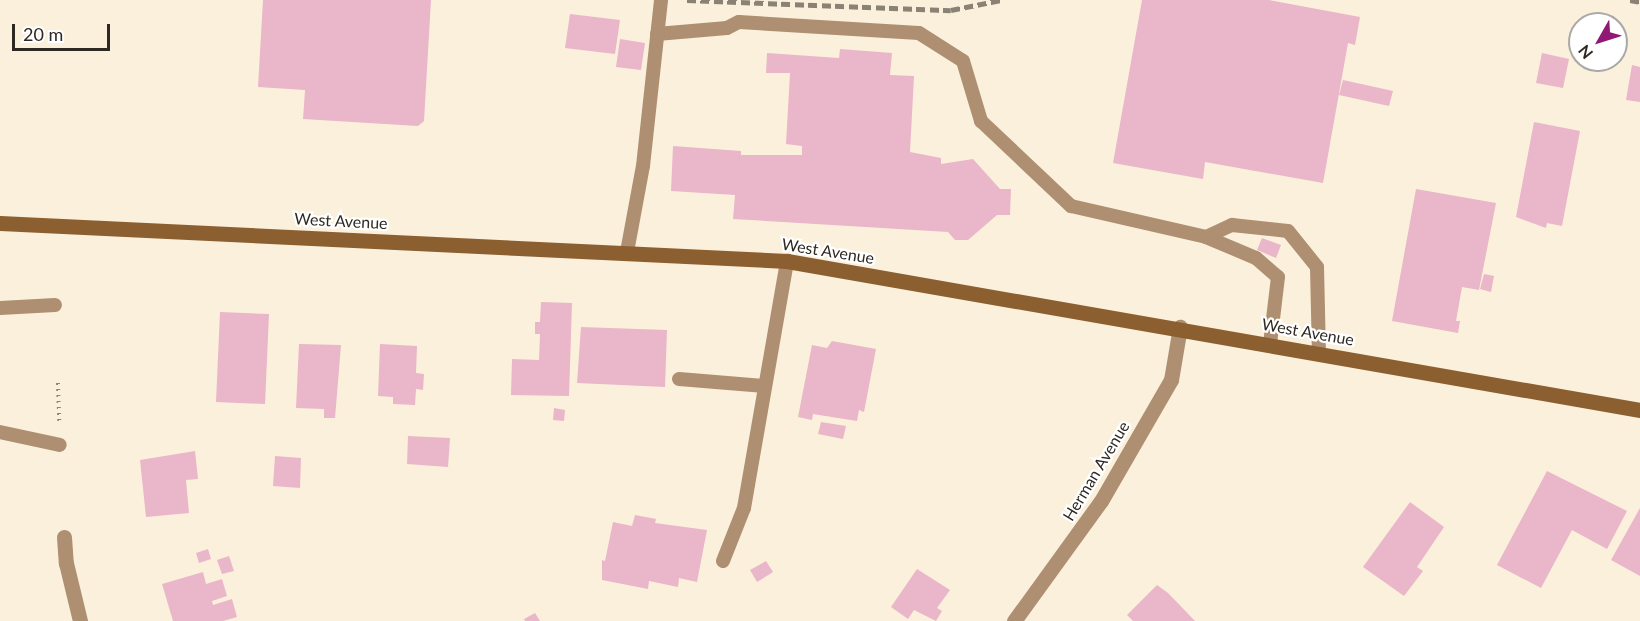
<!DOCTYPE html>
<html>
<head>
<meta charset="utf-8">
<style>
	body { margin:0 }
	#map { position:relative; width:1640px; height:621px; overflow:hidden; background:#fbf0dc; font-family:Lato,sans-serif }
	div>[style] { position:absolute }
	.building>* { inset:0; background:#eab6c9 }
	.path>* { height:4px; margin-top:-2px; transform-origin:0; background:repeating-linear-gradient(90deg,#8c8578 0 1.5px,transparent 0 6px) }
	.service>* { height:14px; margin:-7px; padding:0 7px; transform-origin:7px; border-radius:7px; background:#ae8f71 }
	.minor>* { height:15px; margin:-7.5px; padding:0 7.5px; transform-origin:7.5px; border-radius:7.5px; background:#ae8f71 }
	.secondary>* { height:15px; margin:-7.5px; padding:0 7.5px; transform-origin:7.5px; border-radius:7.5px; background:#8c5f31 }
	.rail>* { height:4.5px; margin-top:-2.25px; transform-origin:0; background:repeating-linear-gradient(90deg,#898275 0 9px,transparent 0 13.5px) }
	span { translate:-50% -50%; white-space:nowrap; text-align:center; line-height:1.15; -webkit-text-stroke:4.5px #fff; paint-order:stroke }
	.street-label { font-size:16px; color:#2d2922 }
	.north { position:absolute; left:1568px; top:12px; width:60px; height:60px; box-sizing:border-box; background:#fff; border:2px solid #aba9a7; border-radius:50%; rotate:231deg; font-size:16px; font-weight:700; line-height:24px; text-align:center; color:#2d2922 }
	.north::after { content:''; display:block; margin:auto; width:21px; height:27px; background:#921875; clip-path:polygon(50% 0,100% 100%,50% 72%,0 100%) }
	.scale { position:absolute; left:12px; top:24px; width:98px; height:27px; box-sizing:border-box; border:3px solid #2d2922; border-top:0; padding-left:8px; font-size:18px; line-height:21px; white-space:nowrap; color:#2d2922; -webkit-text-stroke:4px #fff; paint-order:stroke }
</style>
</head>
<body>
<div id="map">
	<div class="building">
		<div style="clip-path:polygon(263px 0,431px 0,424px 121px,418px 126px,303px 119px,305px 90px,258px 87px)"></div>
		<div style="clip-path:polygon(1142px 0,1269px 0,1360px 17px,1355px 45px,1348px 43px,1323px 183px,1205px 162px,1203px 179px,1113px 163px)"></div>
		<div style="clip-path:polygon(570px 14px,620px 20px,615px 54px,565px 48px)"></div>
		<div style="clip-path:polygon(620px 39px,645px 43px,641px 70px,616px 67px)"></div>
		<div style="clip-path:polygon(840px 49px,892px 53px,890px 75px,914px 76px,910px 152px,941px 158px,941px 164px,973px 159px,1000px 189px,1011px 189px,1010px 215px,997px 215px,968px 240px,955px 240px,948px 232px,733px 219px,735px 195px,671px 191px,673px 146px,741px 151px,741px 155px,802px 155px,802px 146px,786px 144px,790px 73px,766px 73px,767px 53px,839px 58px)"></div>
		<div style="clip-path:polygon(1542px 53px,1569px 59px,1563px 88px,1536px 83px)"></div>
		<div style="clip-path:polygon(1632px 65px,1640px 67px,1640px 102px,1626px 100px)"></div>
		<div style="clip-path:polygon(1343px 80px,1393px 91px,1389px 106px,1339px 95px)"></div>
		<div style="clip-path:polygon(1534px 122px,1580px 131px,1562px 226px,1547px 223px,1546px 228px,1516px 217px)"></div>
		<div style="clip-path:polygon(1416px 189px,1496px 203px,1479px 290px,1462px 287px,1456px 321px,1460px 321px,1458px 333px,1392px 321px)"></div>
		<div style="clip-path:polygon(1262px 238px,1281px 245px,1276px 258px,1257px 250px)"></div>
		<div style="clip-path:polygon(1484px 274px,1494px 276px,1491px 292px,1480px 289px)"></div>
		<div style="clip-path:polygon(541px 302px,572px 303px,569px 396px,511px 395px,512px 359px,539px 360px,540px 334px,535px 334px,535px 322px,540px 322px)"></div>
		<div style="clip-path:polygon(220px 312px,269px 314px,265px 404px,216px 402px)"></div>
		<div style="clip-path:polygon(581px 327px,667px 330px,665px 387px,577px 383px)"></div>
		<div style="clip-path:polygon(832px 341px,876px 349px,864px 412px,859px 410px,857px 421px,813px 414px,812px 420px,798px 417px,812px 345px,827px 348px)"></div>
		<div style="clip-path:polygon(299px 344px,341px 345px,335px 418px,324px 418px,324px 409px,296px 408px)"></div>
		<div style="clip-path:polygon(380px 344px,417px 346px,416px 373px,424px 374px,423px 390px,416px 389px,415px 405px,393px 404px,393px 397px,378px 396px)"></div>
		<div style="clip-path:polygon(554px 408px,565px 410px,564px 421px,553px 420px)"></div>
		<div style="clip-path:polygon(821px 422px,846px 426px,843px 439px,818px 434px)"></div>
		<div style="clip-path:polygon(408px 436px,450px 438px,448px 467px,407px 464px)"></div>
		<div style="clip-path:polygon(195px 451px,198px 479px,186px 480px,189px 513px,146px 517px,140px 460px)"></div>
		<div style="clip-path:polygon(275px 456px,301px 458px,300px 488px,273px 486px)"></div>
		<div style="clip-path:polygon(1547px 471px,1627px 511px,1607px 549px,1572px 530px,1541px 588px,1497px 565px)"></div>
		<div style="clip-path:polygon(1410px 502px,1444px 527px,1417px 567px,1423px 571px,1404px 596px,1363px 567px)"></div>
		<div style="clip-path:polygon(1640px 508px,1640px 576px,1611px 560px)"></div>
		<div style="clip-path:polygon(635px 515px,656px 519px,655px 523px,707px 530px,697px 582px,679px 578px,678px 587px,649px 581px,648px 589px,602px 580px,602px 560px,605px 561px,613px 522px,632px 526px)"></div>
		<div style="clip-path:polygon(208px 549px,211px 559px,199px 563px,196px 553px)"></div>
		<div style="clip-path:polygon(229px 556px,234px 571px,222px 574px,217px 560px)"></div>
		<div style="clip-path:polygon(766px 561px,773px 572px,757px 582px,750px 570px)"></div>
		<div style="clip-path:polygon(917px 569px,950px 590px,937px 608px,942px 611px,936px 621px,914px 610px,908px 619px,891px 607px)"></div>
		<div style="clip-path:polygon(203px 572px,206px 584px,222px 579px,227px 596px,212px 601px,213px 605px,232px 599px,237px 617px,223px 621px,173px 621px,162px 584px)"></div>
		<div style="clip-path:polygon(1157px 585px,1168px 593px,1195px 621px,1133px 621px,1127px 615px)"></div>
		<div style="clip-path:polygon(535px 613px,540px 621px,525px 621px,524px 619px)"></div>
	</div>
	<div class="path">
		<div style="left:58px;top:383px;width:38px;rotate:88deg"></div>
	</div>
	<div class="service">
		<div style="left:657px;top:34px;width:70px;rotate:-4.9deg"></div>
		<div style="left:727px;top:28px;width:13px;rotate:-27deg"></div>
		<div style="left:739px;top:22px;width:180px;rotate:3.5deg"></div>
		<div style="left:919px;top:33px;width:52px;rotate:32.5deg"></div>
		<div style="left:963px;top:61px;width:63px;rotate:73.3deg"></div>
		<div style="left:981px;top:121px;width:124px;rotate:43.4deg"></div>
		<div style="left:1071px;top:206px;width:139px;rotate:12.9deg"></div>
		<div style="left:1206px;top:237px;width:54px;rotate:22.8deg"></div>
		<div style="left:1256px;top:258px;width:29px;rotate:41deg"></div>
		<div style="left:1278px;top:277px;width:67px;rotate:96.8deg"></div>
		<div style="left:1206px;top:237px;width:29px;rotate:-25deg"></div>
		<div style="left:1232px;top:225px;width:56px;rotate:6.1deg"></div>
		<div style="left:1288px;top:231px;width:46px;rotate:51.1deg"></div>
		<div style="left:1317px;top:267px;width:86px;rotate:88.7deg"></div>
		<div style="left:627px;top:252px;width:87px;rotate:-79.5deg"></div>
		<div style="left:643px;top:166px;width:167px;rotate:-83.8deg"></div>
		<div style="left:0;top:308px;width:55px;rotate:-3.1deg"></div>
		<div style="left:679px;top:379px;width:86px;rotate:4.7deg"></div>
		<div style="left:0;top:432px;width:61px;rotate:12.2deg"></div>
		<div style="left:723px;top:561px;width:57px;rotate:-68.4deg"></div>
		<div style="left:744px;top:508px;width:251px;rotate:-80.1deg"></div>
	</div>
	<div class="minor">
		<div style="left:64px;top:537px;width:26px;rotate:86deg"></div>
		<div style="left:66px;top:563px;width:60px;rotate:76.4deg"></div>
		<div style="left:1014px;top:621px;width:148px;rotate:-54.1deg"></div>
		<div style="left:1101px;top:501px;width:140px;rotate:-60deg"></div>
		<div style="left:1171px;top:380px;width:54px;rotate:-80.4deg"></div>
	</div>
	<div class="secondary">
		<div style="left:0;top:223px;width:788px;rotate:2.76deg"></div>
		<div style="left:787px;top:261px;width:866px;rotate:9.91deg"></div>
	</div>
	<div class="rail">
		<div style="left:687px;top:0;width:264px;rotate:2.2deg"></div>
		<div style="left:951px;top:10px;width:51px;rotate:-11.3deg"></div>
		<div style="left:1630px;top:0;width:10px;rotate:11deg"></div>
	</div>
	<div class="street-label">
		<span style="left:341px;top:221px;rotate:3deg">West Avenue</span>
		<span style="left:828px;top:251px;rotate:9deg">West Avenue</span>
		<span style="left:1308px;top:332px;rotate:10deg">West Avenue</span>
		<span style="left:1096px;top:471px;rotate:-59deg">Herman Avenue</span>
	</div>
	<div class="north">N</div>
	<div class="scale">20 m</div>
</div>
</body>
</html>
